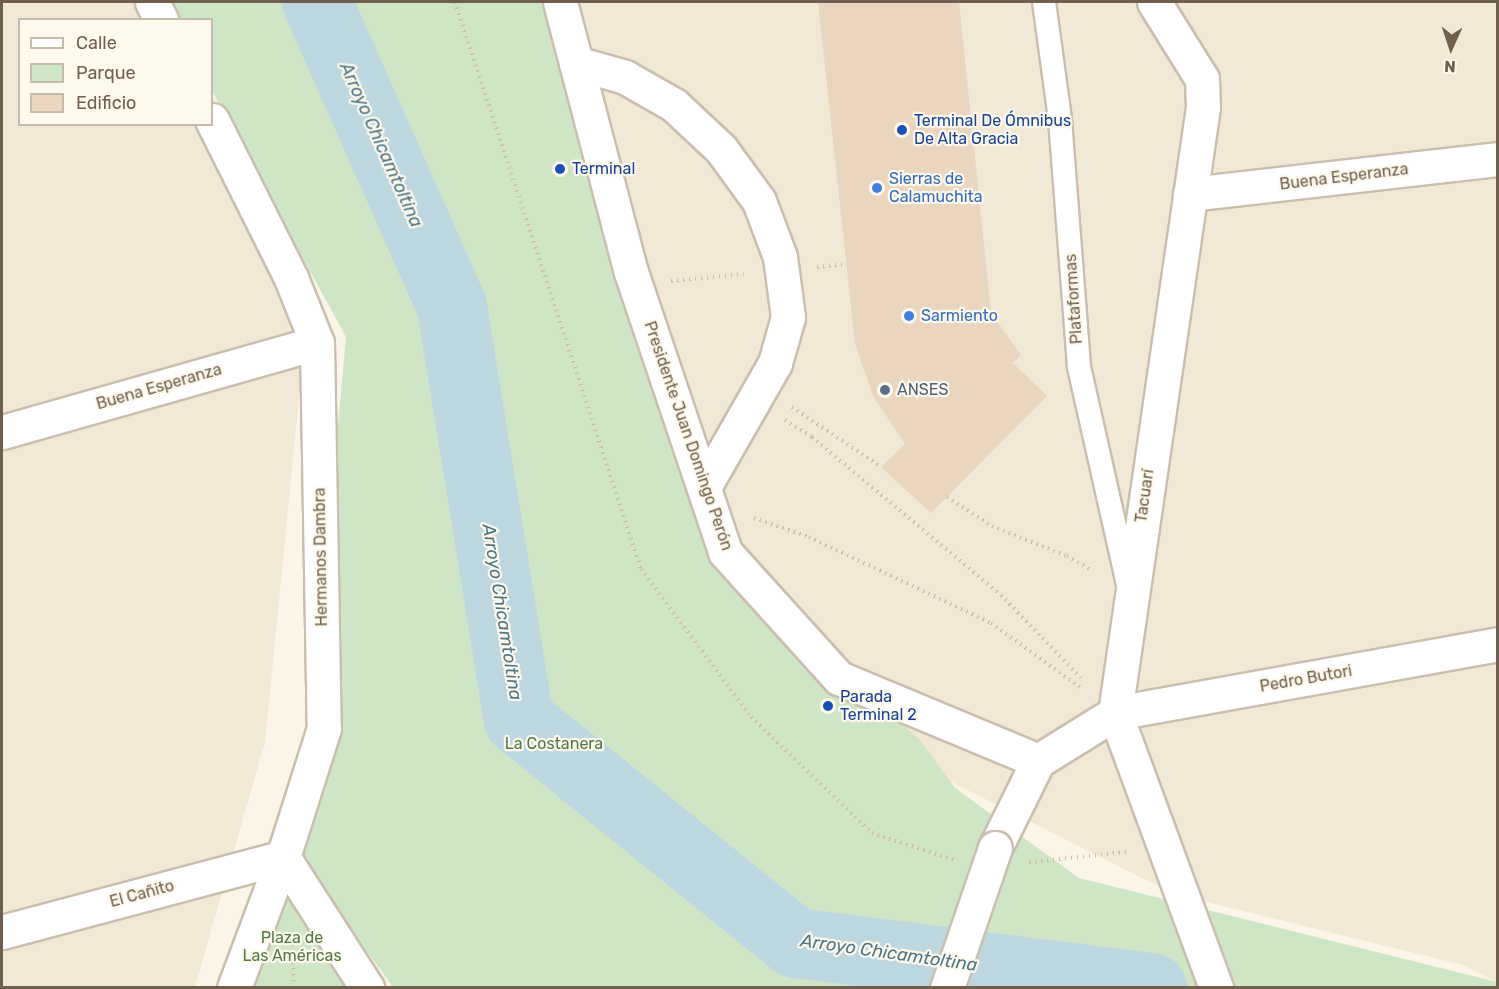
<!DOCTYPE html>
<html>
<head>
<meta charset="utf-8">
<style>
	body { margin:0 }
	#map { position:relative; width:1499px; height:989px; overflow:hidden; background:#faf5e6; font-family:Rubik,sans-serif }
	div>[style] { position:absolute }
	.residential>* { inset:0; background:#f1e8d5 }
	.green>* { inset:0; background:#cfe6c6 }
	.river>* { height:70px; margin:-35px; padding:0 35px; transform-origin:35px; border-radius:35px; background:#bdd7e1 }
	.building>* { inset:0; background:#ead6bf }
	.path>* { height:4px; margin-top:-2px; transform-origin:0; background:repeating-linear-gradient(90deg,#d1bca4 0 1.5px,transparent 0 6px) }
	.roads { filter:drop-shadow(2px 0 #cabeae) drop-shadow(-2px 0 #cabeae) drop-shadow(0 2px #cabeae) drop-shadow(0 -2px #cabeae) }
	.service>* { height:22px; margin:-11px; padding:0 11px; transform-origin:11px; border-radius:11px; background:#fff }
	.pedestrian>* { height:33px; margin:-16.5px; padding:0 16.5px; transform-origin:16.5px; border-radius:16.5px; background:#fff }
	.minor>* { height:33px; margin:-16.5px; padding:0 16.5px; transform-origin:16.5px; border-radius:16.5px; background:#fff }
	.tertiary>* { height:33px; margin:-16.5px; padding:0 16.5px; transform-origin:16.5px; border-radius:16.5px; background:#fff }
	.bridges { filter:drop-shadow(2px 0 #cabeae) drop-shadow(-2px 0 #cabeae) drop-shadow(0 2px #cabeae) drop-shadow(0 -2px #cabeae) }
	.tertiary-bridge>* { height:33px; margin:-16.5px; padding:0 16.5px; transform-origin:16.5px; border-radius:16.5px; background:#fff }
	.dots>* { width:16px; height:16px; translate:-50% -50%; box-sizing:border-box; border:3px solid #fdf9ec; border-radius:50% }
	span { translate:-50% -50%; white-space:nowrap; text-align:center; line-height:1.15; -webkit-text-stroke:4.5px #fdf9ec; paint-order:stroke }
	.transit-label { font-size:16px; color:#164399 }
	.left { translate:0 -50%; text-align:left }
	.street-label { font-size:16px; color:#705f4e }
	.shop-label { font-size:16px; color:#366cbe }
	.service-label { font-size:16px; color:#4e5e75 }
	.park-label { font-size:16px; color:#527a4a }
	.water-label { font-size:18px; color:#4d7688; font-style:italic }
	.frame { position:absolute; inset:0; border:3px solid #705f4e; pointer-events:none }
	.legend { position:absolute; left:18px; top:18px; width:195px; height:108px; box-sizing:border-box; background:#fdf9ec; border:2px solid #c5bbad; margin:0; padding:8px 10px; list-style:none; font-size:18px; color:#705f4e }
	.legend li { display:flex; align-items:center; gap:12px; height:30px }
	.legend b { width:30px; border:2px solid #c5bbad }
	.north { position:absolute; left:1421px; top:18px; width:60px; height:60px; -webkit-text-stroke:4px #fdf9ec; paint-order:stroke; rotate:183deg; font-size:16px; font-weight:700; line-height:24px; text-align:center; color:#705f4e }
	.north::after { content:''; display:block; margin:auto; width:21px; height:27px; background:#705f4e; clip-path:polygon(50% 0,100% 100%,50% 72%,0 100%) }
</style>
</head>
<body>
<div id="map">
	<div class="residential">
		<div style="clip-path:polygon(2px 2px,157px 2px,168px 19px,20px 20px,20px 124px,212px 124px,212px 95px,312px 268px,265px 742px,195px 987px,2px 988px)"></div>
		<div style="clip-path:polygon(543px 2px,1497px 2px,1497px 982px,1463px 965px,1174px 894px,908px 760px,693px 613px)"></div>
	</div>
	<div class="green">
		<div style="clip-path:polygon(163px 2px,548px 2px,731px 577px,919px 739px,955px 788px,1079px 878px,1497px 982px,1497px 987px,393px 987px,299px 858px,346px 337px,212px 91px,212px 20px,172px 19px)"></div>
		<div style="clip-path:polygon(283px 857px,367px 987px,234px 987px)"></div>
	</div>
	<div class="river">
		<div style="left:317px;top:2px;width:334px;rotate:66.1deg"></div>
		<div style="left:452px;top:307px;width:418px;rotate:80.8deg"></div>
		<div style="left:519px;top:720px;width:355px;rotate:38.9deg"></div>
		<div style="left:795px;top:943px;width:360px;rotate:7.2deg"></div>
	</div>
	<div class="building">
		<div style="clip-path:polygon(818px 2px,959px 2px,991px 313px,1021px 355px,1013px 363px,1047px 396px,931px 513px,881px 467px,905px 444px,873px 396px,855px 344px)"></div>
	</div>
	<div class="path">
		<div style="left:455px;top:2px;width:597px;rotate:71.84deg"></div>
		<div style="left:641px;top:569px;width:184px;rotate:53.4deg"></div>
		<div style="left:751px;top:717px;width:168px;rotate:43.8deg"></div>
		<div style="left:872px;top:833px;width:86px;rotate:18.2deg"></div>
		<div style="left:817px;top:267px;width:29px;rotate:-6deg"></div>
		<div style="left:671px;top:281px;width:73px;rotate:-5.5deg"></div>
		<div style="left:792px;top:407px;width:107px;rotate:34deg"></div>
		<div style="left:785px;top:420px;width:32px;rotate:32deg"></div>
		<div style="left:812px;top:437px;width:246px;rotate:39.9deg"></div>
		<div style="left:1001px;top:595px;width:115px;rotate:46.1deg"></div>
		<div style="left:947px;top:497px;width:54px;rotate:32.8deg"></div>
		<div style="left:992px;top:526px;width:81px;rotate:21.8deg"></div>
		<div style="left:1067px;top:556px;width:30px;rotate:30deg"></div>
		<div style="left:754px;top:518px;width:58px;rotate:19.1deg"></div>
		<div style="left:809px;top:537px;width:201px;rotate:25.3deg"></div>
		<div style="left:991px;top:623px;width:111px;rotate:35.8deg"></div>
		<div style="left:1029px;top:862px;width:100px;rotate:-5.7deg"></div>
		<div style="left:293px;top:944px;width:44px;rotate:88.7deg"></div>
	</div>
	<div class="roads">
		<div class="service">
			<div style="left:1044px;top:2px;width:118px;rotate:82.2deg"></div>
			<div style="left:1060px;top:119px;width:249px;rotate:85.6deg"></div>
			<div style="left:1079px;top:367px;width:222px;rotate:77.3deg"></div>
		</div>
		<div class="pedestrian">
			<div style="left:1115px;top:713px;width:293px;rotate:69.8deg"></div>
		</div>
		<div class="minor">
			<div style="left:152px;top:2px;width:20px;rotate:63deg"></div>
			<div style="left:576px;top:63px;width:51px;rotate:15.9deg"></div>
			<div style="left:625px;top:77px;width:56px;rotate:29.7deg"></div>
			<div style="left:674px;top:105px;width:64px;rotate:43.1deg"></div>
			<div style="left:721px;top:149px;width:64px;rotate:53.8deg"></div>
			<div style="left:759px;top:201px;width:60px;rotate:69.4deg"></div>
			<div style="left:780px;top:257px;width:61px;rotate:82.4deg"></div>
			<div style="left:788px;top:317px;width:48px;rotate:105.8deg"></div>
			<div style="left:775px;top:363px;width:143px;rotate:119.8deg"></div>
			<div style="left:212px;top:120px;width:177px;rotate:63.4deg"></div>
			<div style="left:291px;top:278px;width:70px;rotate:68.2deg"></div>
			<div style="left:317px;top:343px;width:385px;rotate:89deg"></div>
			<div style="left:324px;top:728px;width:135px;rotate:107.6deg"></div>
			<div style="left:283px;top:857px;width:156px;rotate:57.3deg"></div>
			<div style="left:1190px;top:194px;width:310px;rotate:-6.5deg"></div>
			<div style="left:2px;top:432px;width:327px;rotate:-15.8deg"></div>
			<div style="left:1115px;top:713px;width:612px;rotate:-81.74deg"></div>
			<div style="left:1203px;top:107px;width:28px;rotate:-92deg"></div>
			<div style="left:1202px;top:79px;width:91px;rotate:-121.9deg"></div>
			<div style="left:2px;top:932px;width:291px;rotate:-14.9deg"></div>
			<div style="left:234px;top:988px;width:140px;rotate:-69.5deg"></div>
		</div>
		<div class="tertiary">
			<div style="left:560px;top:2px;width:279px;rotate:75.3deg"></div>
			<div style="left:631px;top:272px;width:295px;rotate:71.4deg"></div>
			<div style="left:725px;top:552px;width:170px;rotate:47.9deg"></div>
			<div style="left:839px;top:678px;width:216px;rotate:22.6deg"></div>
			<div style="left:1038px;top:761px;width:91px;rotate:-31.9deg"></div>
			<div style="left:1115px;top:713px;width:389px;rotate:-10.2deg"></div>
			<div style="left:995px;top:848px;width:97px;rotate:-63.7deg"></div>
		</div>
	</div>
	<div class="bridges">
		<div class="tertiary-bridge">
			<div style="left:947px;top:988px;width:148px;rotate:-71.1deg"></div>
		</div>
	</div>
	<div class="dots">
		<div style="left:902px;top:130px;background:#1a4fb4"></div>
		<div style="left:560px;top:169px;background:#1a4fb4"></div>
		<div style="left:877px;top:188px;background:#3f7fe0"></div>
		<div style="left:909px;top:316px;background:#3f7fe0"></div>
		<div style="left:885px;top:390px;background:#5c6f8a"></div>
		<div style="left:828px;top:706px;background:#1a4fb4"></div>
	</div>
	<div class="transit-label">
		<span class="left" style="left:914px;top:130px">Terminal De Ómnibus<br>De Alta Gracia</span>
		<span class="left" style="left:572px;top:169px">Terminal</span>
		<span class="left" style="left:840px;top:706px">Parada<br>Terminal 2</span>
	</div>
	<div class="street-label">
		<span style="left:1344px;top:177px;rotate:-7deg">Buena Esperanza</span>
		<span style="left:1074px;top:299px;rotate:-94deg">Plataformas</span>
		<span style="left:159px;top:387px;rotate:-16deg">Buena Esperanza</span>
		<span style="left:688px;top:436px;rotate:71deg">Presidente Juan Domingo Perón</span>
		<span style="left:1145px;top:496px;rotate:-82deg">Tacuarí</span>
		<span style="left:321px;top:557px;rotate:-91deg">Hermanos Dambra</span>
		<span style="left:1306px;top:679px;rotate:-10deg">Pedro Butori</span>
		<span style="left:142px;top:894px;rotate:-15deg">El Cañito</span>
	</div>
	<div class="shop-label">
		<span class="left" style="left:889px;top:188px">Sierras de<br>Calamuchita</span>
		<span class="left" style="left:921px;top:316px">Sarmiento</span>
	</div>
	<div class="service-label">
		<span class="left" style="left:897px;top:390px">ANSES</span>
	</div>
	<div class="park-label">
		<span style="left:554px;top:744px">La Costanera</span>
		<span style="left:292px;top:947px">Plaza de<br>Las Américas</span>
	</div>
	<div class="water-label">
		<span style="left:381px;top:145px;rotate:66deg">Arroyo Chicamtoltina</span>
		<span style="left:502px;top:612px;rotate:81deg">Arroyo Chicamtoltina</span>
		<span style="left:889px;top:953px;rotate:8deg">Arroyo Chicamtoltina</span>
	</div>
	<div class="frame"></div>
	<ul class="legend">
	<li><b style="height:8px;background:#fff"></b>Calle</li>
	<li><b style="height:16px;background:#cfe6c6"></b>Parque</li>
	<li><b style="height:16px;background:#ead6bf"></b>Edificio</li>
	</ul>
	<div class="north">N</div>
</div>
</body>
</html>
